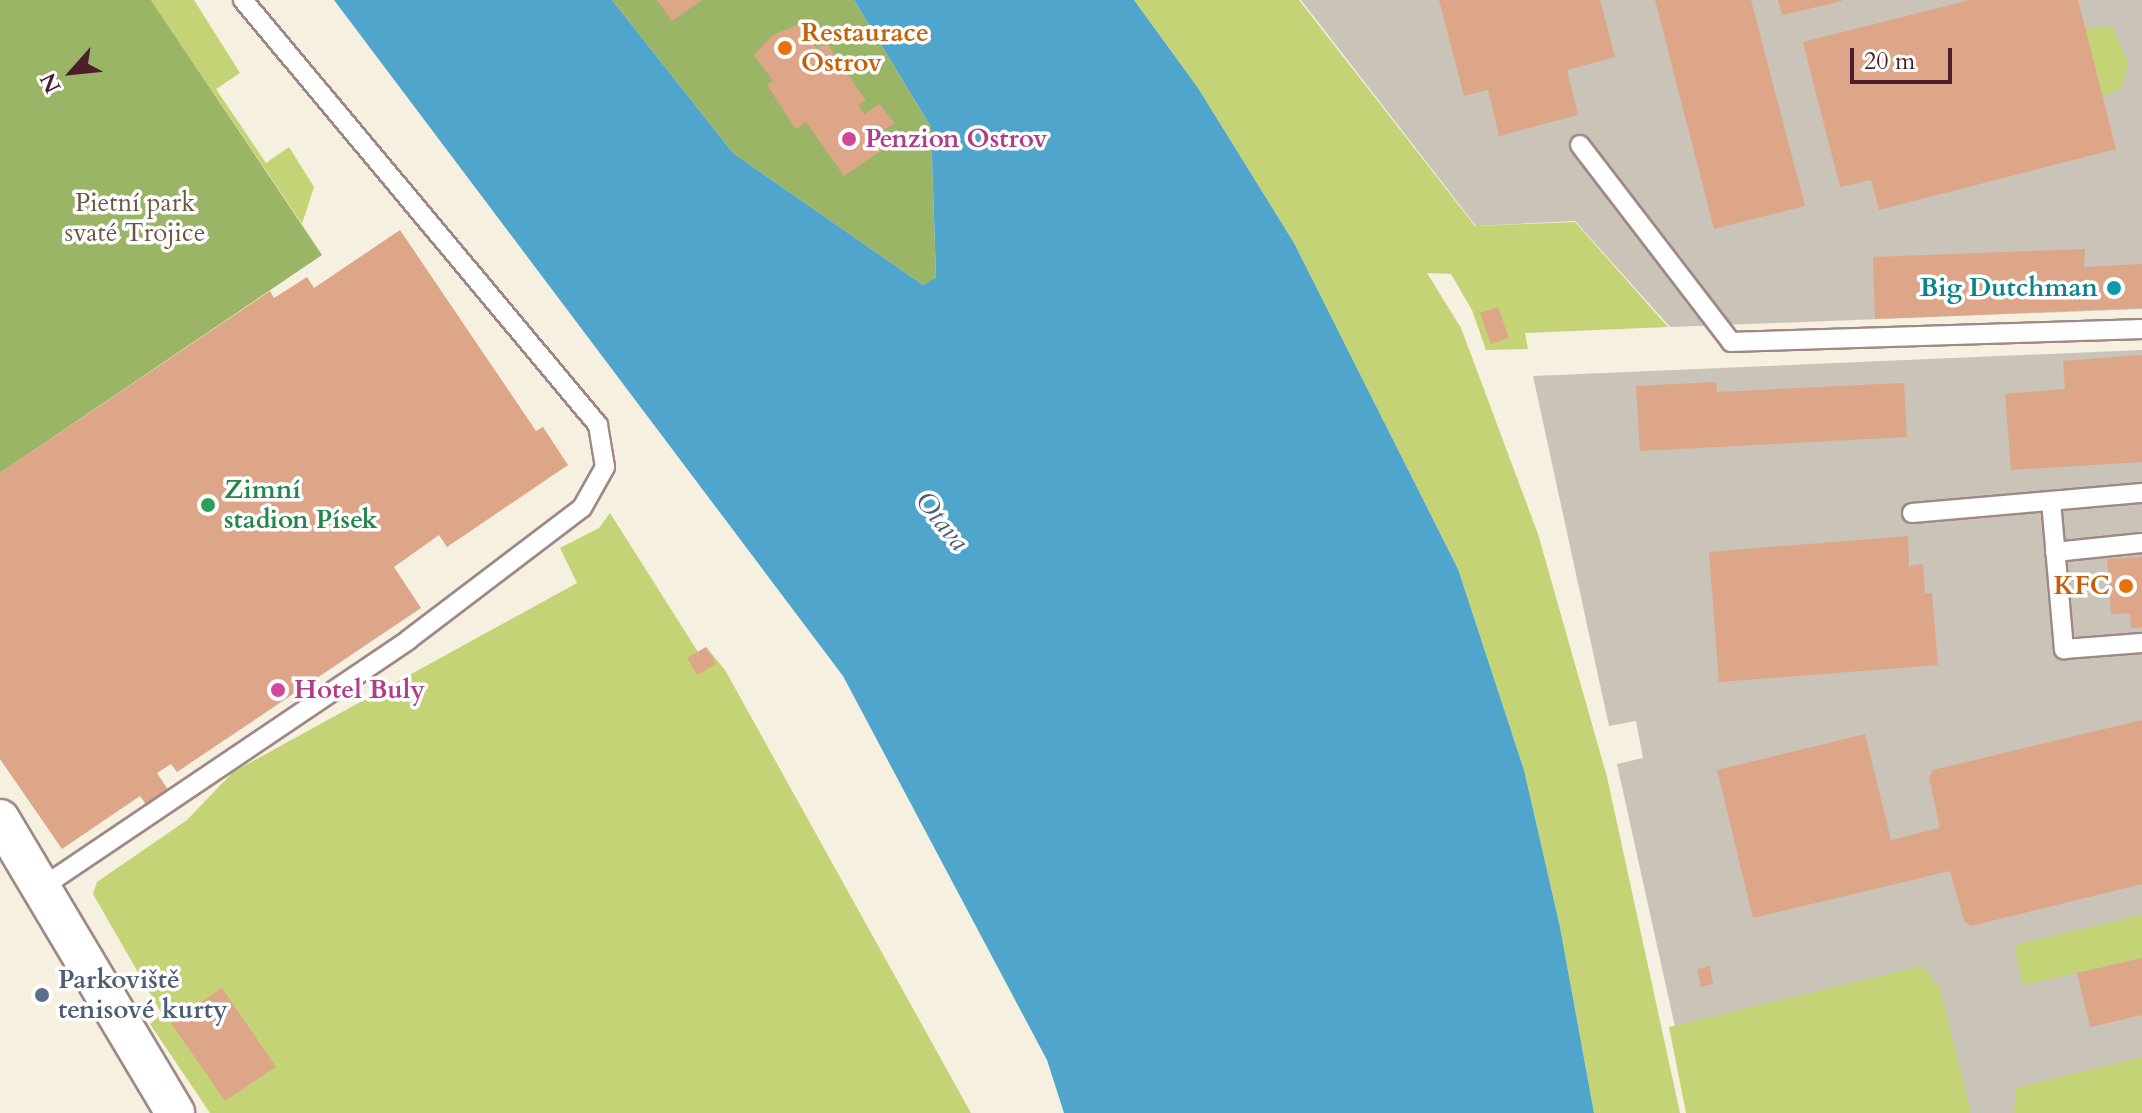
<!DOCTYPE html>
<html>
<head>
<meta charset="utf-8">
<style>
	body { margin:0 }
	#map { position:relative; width:2142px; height:1113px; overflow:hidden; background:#f5f0df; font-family:Cardo,serif }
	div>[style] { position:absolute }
	.industrial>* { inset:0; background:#cac3b8 }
	.green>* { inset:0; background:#c4d375 }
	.forest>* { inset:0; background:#9bb566 }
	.water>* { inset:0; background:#4fa5cc }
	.building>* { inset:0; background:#dda688 }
	.roads { filter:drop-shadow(2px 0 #a08885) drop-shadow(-2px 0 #a08885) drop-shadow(0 2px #a08885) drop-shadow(0 -2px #a08885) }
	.lane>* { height:18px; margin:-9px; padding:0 9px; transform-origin:9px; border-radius:9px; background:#fff }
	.street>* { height:38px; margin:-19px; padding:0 19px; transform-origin:19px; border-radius:19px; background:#fff }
	.dots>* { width:22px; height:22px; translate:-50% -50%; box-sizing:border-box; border:4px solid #fff; border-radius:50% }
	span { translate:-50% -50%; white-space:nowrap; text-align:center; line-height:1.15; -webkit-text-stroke:7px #fff; paint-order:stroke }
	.food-label { font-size:26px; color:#c56008; font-weight:700 }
	.left { translate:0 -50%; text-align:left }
	.right { translate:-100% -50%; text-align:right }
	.hotel-label { font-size:26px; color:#b23c85; font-weight:700 }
	.park-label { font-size:26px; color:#6f5541 }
	.culture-label { font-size:26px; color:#0d838f; font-weight:700 }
	.leisure-label { font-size:26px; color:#27864d; font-weight:700 }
	.service-label { font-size:26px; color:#4e5e75; font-weight:700 }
	.water-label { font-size:28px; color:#4c5b73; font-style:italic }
	.north { position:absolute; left:32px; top:32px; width:80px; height:80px; -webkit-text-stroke:6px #fff; paint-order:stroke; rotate:243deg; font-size:22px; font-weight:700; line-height:32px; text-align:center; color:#4a1f2b }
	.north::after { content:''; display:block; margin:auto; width:28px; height:36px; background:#4a1f2b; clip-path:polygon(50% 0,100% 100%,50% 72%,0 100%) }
	.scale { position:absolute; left:1850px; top:48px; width:102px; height:36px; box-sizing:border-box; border:4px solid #4a1f2b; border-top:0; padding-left:10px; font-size:24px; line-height:28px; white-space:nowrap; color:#4a1f2b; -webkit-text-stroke:6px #fff; paint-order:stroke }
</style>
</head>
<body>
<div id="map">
	<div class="industrial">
		<div style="clip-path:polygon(1301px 0,2142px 0,2142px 309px,1670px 327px,1575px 221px,1476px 226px)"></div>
		<div style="clip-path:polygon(2142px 350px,2142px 1113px,1694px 1113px,1617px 764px,1643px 758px,1636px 721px,1609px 726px,1533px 376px)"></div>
	</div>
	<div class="green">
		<div style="clip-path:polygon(151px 0,194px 0,240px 73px,216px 89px,266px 163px,289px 147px,314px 187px,302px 224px)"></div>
		<div style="clip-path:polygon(1134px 0,1299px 0,1475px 226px,1575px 222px,1668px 327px,1525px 333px,1528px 349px,1486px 350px,1472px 310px,1451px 274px,1427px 273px,1461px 328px,1538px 534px,1607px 777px,1680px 1113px,1594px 1113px,1560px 927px,1524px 770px,1458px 569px,1294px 243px,1198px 88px)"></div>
		<div style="clip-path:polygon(2085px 27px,2113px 27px,2128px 63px,2121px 89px,2103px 96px)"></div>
		<div style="clip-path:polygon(610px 513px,698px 652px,706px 647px,725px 670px,971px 1113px,210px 1113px,150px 1024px,162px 1014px,93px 894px,97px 882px,187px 820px,233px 772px,577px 583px,560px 548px,599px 528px)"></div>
		<div style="clip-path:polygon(2142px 915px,2142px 958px,2023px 985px,2014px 945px)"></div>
		<div style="clip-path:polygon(1922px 966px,1940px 988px,1971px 1113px,1686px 1113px,1669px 1027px)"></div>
		<div style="clip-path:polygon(2142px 1057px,2142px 1113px,2014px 1113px,2016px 1088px)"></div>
	</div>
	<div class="forest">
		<div style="clip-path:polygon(0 0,151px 0,322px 255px,0 473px)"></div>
		<div style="clip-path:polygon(612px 0,854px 0,931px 127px,936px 279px,923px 285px,733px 153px)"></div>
	</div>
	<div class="water">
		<div style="clip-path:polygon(334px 0,612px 0,733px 153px,923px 285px,936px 278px,931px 127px,854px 0,1134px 0,1198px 88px,1294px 243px,1458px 569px,1524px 770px,1560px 927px,1594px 1113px,1064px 1113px,1047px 1060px,843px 676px)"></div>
	</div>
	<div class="building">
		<div style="clip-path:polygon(657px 0,702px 0,672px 21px)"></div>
		<div style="clip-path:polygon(1439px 0,1600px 0,1615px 57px,1567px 70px,1578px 115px,1499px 136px,1488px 90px,1464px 96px)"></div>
		<div style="clip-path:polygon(1655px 0,1751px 0,1805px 206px,1714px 229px)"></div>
		<div style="clip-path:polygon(1778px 0,1842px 0,1842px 1px,1782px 15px)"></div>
		<div style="clip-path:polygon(1970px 0,2078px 0,2116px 149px,1879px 210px,1871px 180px,1840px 187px,1803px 42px)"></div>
		<div style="clip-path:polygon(799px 24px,817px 49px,826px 42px,866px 101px,858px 104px,864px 114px,879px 104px,895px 123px,879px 133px,886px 147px,844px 176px,806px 122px,796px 129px,767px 85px,773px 81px,754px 55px,773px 35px)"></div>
		<div style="clip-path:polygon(400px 230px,536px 431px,543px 427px,568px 465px,447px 547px,439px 535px,394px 567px,421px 608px,177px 772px,171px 764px,157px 773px,169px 791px,147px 806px,140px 796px,62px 849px,0 759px,0 473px,270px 291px,274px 298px,307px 277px,314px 288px)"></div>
		<div style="clip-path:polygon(2085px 249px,2084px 267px,2142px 264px,2142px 308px,1875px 319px,1873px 257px)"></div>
		<div style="clip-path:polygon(1498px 307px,1509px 338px,1491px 344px,1480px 313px)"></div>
		<div style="clip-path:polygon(2142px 355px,2142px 462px,2011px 470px,2005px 394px,2065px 389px,2063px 361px)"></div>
		<div style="clip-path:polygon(1716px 382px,1717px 392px,1904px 383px,1907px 437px,1640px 451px,1636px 386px)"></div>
		<div style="clip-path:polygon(1908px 536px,1909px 566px,1923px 564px,1925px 593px,1932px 593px,1938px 665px,1719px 682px,1709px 552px)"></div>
		<div style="clip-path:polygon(2142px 557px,2142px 627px,2131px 628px,2130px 613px,2111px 614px,2107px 559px)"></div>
		<div style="clip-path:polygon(706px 647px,716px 664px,697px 675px,687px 658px)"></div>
		<div style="clip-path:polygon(2142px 720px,2142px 884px,1971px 926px,1964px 921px,1950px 871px,1753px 918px,1717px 770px,1865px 734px,1891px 840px,1940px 828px,1929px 778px,1933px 770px)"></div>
		<div style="clip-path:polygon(2142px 958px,2142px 1015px,2090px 1027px,2077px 973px)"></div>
		<div style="clip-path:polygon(1710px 966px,1713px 984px,1701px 987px,1697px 969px)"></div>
		<div style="clip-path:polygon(222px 988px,276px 1067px,225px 1101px,171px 1023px)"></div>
	</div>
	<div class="roads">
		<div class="lane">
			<div style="left:1580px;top:145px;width:248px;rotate:52.5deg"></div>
			<div style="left:1731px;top:342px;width:411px;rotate:-1.8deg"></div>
			<div style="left:2051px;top:501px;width:149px;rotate:85deg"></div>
			<div style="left:2064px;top:649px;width:78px;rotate:-4.4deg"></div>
			<div style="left:1912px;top:513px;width:231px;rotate:-5deg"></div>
			<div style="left:2055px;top:552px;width:87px;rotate:-5.9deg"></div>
			<div style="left:41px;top:888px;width:443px;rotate:-34deg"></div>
			<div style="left:408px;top:640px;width:218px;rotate:-37.2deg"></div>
			<div style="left:582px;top:508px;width:47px;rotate:-60.7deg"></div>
			<div style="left:605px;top:467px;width:43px;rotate:-99.5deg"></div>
			<div style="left:598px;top:425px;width:554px;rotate:-129.87deg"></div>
		</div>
		<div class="street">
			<div style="left:0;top:819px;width:342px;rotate:59.2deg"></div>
		</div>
	</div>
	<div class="dots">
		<div style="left:785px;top:48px;background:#e8710a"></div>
		<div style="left:849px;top:139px;background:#d1479c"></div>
		<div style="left:2114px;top:288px;background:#0f9aa8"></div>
		<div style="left:208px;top:505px;background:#2e9e5b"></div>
		<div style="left:2126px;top:586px;background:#e8710a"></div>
		<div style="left:278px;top:690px;background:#d1479c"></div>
		<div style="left:42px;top:995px;background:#5c6f8a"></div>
	</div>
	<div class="food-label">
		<span class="left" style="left:801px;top:48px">Restaurace<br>Ostrov</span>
		<span class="right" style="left:2110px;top:586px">KFC</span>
	</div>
	<div class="hotel-label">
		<span class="left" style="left:865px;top:139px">Penzion Ostrov</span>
		<span class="left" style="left:294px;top:690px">Hotel Buly</span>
	</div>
	<div class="park-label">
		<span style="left:135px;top:218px">Pietní park<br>svaté Trojice</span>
	</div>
	<div class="culture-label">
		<span class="right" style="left:2098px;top:288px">Big Dutchman</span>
	</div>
	<div class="leisure-label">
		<span class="left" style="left:224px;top:505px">Zimní<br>stadion Písek</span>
	</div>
	<div class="service-label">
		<span class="left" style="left:58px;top:995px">Parkoviště<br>tenisové kurty</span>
	</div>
	<div class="water-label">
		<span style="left:942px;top:521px;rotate:51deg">Otava</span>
	</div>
	<div class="north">N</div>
	<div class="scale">20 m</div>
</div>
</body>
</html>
